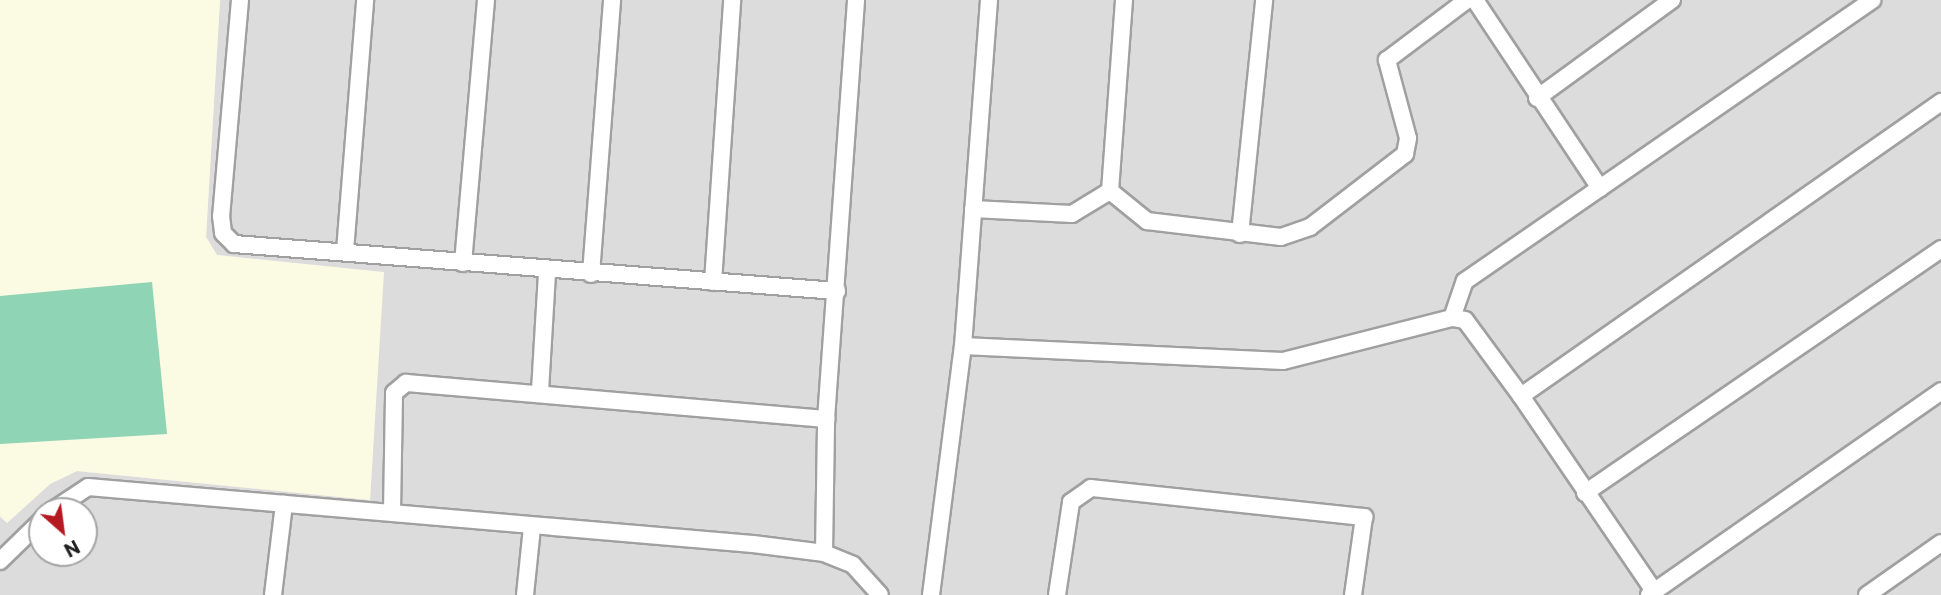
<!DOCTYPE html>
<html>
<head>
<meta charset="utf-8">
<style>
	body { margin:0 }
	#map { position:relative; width:1941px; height:595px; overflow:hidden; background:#efece7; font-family:Commissioner,sans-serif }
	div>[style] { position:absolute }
	.residential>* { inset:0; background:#dddcdc }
	.education>* { inset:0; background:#fbfae3 }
	.pitch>* { inset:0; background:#8fd4b5 }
	.roads { filter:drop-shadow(2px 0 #a0a0a0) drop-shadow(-2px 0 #a0a0a0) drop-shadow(0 2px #a0a0a0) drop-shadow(0 -2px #a0a0a0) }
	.minor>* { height:16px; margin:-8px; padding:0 8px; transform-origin:8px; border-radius:8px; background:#fff }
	span { translate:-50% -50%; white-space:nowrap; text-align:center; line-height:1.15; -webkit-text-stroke:5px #fff; paint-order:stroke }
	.north { position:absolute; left:28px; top:497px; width:70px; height:70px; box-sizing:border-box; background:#fff; border:2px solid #a5a5a5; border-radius:50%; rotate:152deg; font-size:19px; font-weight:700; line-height:28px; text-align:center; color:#1f1f1f }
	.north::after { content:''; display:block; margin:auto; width:24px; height:32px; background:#b51922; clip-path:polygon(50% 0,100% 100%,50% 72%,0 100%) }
</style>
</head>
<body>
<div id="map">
	<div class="residential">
		<div style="clip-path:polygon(evenodd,220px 0,1941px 0,1941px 595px,0 595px,0 517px,7px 523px,50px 484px,77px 471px,370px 500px,383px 273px,217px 255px,206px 237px,220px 0,42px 511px,84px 511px,84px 553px,42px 553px,42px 511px)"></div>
	</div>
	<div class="education">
		<div style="clip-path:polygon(0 0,220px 0,206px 237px,217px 255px,384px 272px,370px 500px,77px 471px,50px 484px,7px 523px,0 516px)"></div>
	</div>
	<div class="pitch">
		<div style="clip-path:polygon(152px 282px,167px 434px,0 444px,0 296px)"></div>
	</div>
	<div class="roads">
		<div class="minor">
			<div style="left:240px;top:0;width:217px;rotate:95deg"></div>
			<div style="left:221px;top:216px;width:17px;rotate:83deg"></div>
			<div style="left:223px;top:233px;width:16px;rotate:45deg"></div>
			<div style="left:234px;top:244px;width:605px;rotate:4.46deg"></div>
			<div style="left:1475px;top:0;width:226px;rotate:56.4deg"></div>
			<div style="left:1537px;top:98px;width:167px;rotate:-36deg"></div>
			<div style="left:1110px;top:191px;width:192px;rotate:-85.8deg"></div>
			<div style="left:973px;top:209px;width:99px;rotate:2.9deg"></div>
			<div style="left:1072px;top:214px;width:44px;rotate:-31.2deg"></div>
			<div style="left:1110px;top:191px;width:48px;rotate:39deg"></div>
			<div style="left:1147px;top:221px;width:135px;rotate:6.8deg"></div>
			<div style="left:1281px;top:237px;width:31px;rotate:-19deg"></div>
			<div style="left:1310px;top:227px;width:120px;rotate:-37.5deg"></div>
			<div style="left:1405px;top:154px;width:16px;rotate:-79deg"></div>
			<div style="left:1408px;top:138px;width:81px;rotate:-105.1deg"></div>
			<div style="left:1387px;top:60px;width:100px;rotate:-36.9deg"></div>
			<div style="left:1240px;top:234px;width:235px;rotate:-84.1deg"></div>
			<div style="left:345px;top:251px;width:252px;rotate:-85.4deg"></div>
			<div style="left:463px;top:263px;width:264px;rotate:-85deg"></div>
			<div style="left:591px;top:274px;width:275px;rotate:-85.6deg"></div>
			<div style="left:713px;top:282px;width:283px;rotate:-86.1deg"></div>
			<div style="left:963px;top:346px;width:347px;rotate:-85.7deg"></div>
			<div style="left:540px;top:391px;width:119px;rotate:-86.6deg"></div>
			<div style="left:1521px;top:396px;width:513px;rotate:-34.99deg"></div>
			<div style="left:1585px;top:493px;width:432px;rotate:-34.4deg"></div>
			<div style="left:52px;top:511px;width:43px;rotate:-33.7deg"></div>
			<div style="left:88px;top:487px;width:667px;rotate:4.9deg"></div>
			<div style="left:753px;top:544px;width:72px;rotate:7.2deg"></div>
			<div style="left:824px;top:553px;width:31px;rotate:22deg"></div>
			<div style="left:853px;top:565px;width:40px;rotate:48deg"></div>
			<div style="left:392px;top:511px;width:118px;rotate:-89deg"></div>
			<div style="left:394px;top:393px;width:16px;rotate:-40deg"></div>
			<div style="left:406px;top:383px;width:422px;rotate:4.9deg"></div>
			<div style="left:824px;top:553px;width:134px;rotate:-89.1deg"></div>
			<div style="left:826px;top:419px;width:420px;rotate:-85.9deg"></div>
			<div style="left:0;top:561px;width:59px;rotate:-44.3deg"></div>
			<div style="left:1654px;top:591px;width:236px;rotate:-124.3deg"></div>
			<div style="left:1521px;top:396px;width:94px;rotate:-126.4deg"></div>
			<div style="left:1465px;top:320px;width:13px;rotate:-171deg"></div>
			<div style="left:1452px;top:318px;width:39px;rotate:-71deg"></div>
			<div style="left:1465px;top:281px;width:495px;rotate:-34.6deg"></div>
			<div style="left:273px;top:595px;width:92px;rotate:-83.1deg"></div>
			<div style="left:525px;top:595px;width:68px;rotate:-84.1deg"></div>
			<div style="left:931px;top:595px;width:251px;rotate:-82.7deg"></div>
			<div style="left:963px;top:346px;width:320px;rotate:2.7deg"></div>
			<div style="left:1283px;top:361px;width:174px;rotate:-14.3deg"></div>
			<div style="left:1057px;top:595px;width:94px;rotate:-81.4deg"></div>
			<div style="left:1071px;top:502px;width:24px;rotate:-35deg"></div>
			<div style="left:1091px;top:488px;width:275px;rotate:6.1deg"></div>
			<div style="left:1364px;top:517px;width:79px;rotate:98deg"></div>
			<div style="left:1649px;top:595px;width:356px;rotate:-34.9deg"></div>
			<div style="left:1867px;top:595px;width:90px;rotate:-35.1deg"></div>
		</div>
	</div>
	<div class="north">N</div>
</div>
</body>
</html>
